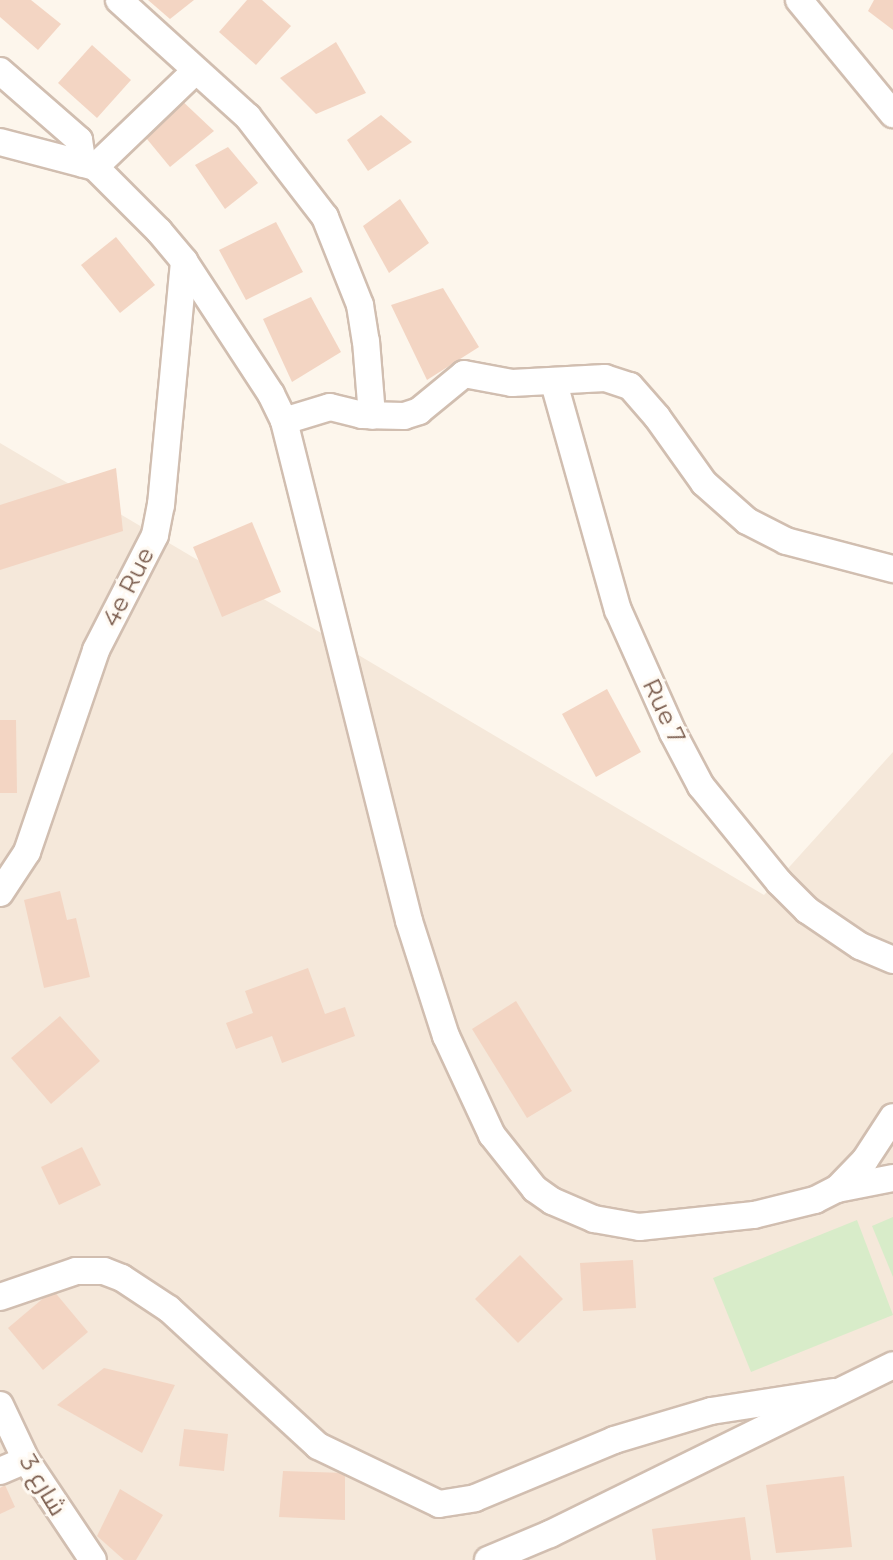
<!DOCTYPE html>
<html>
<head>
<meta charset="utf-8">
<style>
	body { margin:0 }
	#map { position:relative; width:893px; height:1560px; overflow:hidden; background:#fdf6ec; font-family:Montserrat,Cairo,sans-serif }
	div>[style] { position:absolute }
	.residential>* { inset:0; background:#f5e8da }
	.green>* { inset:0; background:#d8ecc9 }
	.building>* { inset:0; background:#f3d5c3 }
	.roads { filter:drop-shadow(2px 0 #d1beb0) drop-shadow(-2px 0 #d1beb0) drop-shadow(0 2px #d1beb0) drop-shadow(0 -2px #d1beb0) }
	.minor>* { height:26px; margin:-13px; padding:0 13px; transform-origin:13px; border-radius:13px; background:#fff }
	span { translate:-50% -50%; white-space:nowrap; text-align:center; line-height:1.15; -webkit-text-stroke:6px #fffaf3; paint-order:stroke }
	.street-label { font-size:24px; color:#7a5c4d }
</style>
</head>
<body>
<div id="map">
	<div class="residential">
		<div style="clip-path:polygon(0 443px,764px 895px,893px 752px,893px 1560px,0 1560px)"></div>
	</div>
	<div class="green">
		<div style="clip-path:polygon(893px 1217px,893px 1277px,872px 1226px)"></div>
		<div style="clip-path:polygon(857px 1220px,893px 1315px,751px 1372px,713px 1278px)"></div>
	</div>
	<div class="building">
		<div style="clip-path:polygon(0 0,31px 0,61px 24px,38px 50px,0 17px)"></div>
		<div style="clip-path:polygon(148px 0,194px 0,170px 19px)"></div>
		<div style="clip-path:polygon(247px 0,262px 0,291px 26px,256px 65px,219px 32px)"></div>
		<div style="clip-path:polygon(874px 0,893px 0,893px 30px,868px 11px)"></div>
		<div style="clip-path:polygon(336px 42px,366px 93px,316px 114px,280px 78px)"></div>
		<div style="clip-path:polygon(92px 45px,131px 80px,97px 118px,58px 83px)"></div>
		<div style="clip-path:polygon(178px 97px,214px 131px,170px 167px,142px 133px)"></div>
		<div style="clip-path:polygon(381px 115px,412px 142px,368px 171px,347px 140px)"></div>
		<div style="clip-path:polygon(228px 147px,258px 183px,225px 209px,195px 165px)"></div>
		<div style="clip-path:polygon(400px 199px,429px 243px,389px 273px,363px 226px)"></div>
		<div style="clip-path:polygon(276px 222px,303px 272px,246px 300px,219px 250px)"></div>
		<div style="clip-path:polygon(116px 237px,155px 285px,120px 313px,81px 265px)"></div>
		<div style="clip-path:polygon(443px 288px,479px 347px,427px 380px,391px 305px)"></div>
		<div style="clip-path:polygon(311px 297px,341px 352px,292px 382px,263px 319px)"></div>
		<div style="clip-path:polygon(116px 468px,123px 531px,0 570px,0 505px)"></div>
		<div style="clip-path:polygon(252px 522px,281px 592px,222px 617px,193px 547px)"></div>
		<div style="clip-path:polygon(607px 689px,641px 752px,596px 777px,562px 714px)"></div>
		<div style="clip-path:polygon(0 720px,16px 720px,17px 793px,0 793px)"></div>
		<div style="clip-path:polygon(60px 891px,67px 920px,76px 918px,90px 977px,44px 988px,24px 900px)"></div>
		<div style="clip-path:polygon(308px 968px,325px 1014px,345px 1007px,355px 1036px,282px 1063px,272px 1036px,236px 1049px,226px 1023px,253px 1013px,245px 991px)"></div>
		<div style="clip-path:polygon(516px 1001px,572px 1091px,527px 1118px,472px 1029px)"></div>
		<div style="clip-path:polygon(60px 1016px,100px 1061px,51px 1104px,11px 1058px)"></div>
		<div style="clip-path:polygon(82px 1147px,101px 1185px,59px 1205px,41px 1167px)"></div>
		<div style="clip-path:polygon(520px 1255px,563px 1299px,518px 1343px,475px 1299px)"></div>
		<div style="clip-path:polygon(633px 1260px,636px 1308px,583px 1311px,580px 1263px)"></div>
		<div style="clip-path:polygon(53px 1290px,88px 1332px,43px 1370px,8px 1328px)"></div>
		<div style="clip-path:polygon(104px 1368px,175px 1385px,142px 1453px,57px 1405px)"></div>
		<div style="clip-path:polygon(184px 1429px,228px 1434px,224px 1471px,179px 1466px)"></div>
		<div style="clip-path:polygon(283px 1471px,345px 1473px,345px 1520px,279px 1517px)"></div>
		<div style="clip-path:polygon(844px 1476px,852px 1547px,776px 1553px,766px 1485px)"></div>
		<div style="clip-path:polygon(5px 1485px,15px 1507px,0 1514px,0 1488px)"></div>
		<div style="clip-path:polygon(120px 1489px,163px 1515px,136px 1560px,124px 1560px,97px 1536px)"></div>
		<div style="clip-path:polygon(745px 1517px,751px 1560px,656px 1560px,652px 1529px)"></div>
	</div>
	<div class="roads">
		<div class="minor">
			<div style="left:119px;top:0;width:174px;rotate:42.2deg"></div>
			<div style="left:248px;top:117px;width:126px;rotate:52.4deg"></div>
			<div style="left:325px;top:217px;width:95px;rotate:68.3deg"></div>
			<div style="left:360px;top:305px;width:36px;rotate:81deg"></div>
			<div style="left:366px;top:341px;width:75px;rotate:85.4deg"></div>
			<div style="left:799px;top:0;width:148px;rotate:50.5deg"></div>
			<div style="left:0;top:71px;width:105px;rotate:41.1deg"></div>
			<div style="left:79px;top:140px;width:24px;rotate:81deg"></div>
			<div style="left:0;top:142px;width:98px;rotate:14.7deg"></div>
			<div style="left:95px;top:167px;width:91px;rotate:45deg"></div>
			<div style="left:159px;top:231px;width:39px;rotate:50deg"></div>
			<div style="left:184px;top:261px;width:159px;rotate:56.8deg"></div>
			<div style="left:271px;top:394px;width:30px;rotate:64deg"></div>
			<div style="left:284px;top:421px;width:515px;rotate:75.96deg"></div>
			<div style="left:409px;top:921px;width:121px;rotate:72.2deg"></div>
			<div style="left:446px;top:1036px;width:109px;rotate:65.1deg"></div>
			<div style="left:492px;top:1135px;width:69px;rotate:51.5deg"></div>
			<div style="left:535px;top:1189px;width:21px;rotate:35deg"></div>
			<div style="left:552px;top:1201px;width:46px;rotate:23.2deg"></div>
			<div style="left:594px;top:1219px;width:46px;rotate:10.1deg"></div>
			<div style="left:639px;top:1227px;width:116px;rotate:-6deg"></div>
			<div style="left:754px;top:1215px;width:63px;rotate:-13.8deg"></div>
			<div style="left:815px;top:1200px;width:25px;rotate:-27deg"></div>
			<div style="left:837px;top:1189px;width:40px;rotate:-46deg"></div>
			<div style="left:865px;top:1160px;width:51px;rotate:-56.9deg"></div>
			<div style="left:95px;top:167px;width:139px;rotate:-43.8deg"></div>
			<div style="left:554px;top:383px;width:236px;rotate:74.3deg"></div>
			<div style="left:618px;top:610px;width:135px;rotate:65.9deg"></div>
			<div style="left:673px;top:733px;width:60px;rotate:62.2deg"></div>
			<div style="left:701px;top:786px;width:124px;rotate:50.9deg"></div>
			<div style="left:779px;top:882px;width:40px;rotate:45deg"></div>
			<div style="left:807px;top:910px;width:64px;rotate:34.2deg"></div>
			<div style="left:860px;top:946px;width:36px;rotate:23deg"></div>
			<div style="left:284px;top:421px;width:48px;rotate:-16.9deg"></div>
			<div style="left:330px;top:407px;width:33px;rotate:14deg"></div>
			<div style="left:362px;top:415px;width:42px;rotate:1.4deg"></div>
			<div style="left:404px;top:416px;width:16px;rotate:-18deg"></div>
			<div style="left:419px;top:411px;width:58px;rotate:-39.4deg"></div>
			<div style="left:464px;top:374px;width:49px;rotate:10.6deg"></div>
			<div style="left:512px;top:383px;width:93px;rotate:-3.1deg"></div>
			<div style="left:605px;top:378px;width:26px;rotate:18deg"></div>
			<div style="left:630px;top:386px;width:41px;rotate:48.9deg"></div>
			<div style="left:657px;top:417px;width:81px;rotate:54.5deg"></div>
			<div style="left:704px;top:483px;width:57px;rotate:41.5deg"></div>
			<div style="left:747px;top:521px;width:44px;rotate:27.1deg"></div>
			<div style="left:786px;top:541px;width:111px;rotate:14.7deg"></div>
			<div style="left:0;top:893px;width:49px;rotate:-56.6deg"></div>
			<div style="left:27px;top:852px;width:213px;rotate:-71.1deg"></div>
			<div style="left:96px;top:650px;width:129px;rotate:-62.8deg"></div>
			<div style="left:155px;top:535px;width:31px;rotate:-79deg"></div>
			<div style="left:161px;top:505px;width:245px;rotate:-84.6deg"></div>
			<div style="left:837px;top:1189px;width:57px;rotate:-11.1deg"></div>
			<div style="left:0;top:1297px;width:80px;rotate:-18.9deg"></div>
			<div style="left:76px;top:1271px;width:28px"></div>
			<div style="left:104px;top:1271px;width:19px;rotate:21deg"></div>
			<div style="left:122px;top:1278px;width:56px;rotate:33.4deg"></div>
			<div style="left:169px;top:1309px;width:202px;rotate:42.6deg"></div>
			<div style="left:318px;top:1446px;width:134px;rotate:25.6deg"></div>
			<div style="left:439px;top:1504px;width:36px;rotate:-9deg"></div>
			<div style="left:475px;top:1498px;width:151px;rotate:-22.6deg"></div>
			<div style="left:614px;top:1440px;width:101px;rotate:-16.6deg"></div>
			<div style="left:711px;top:1411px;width:124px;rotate:-8.8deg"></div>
			<div style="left:0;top:1405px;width:61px;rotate:64.7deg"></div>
			<div style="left:26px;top:1460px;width:120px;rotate:56.2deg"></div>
			<div style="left:0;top:1471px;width:28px;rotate:-23deg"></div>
			<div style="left:488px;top:1560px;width:67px;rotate:-22.8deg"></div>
			<div style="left:550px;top:1534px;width:382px;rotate:-26.2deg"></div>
		</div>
	</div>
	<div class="street-label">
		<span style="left:128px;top:587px;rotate:-63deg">4e Rue</span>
		<span style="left:664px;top:711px;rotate:65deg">Rue 7</span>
		<span style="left:43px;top:1485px;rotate:59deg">شارع 3</span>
	</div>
</div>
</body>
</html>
